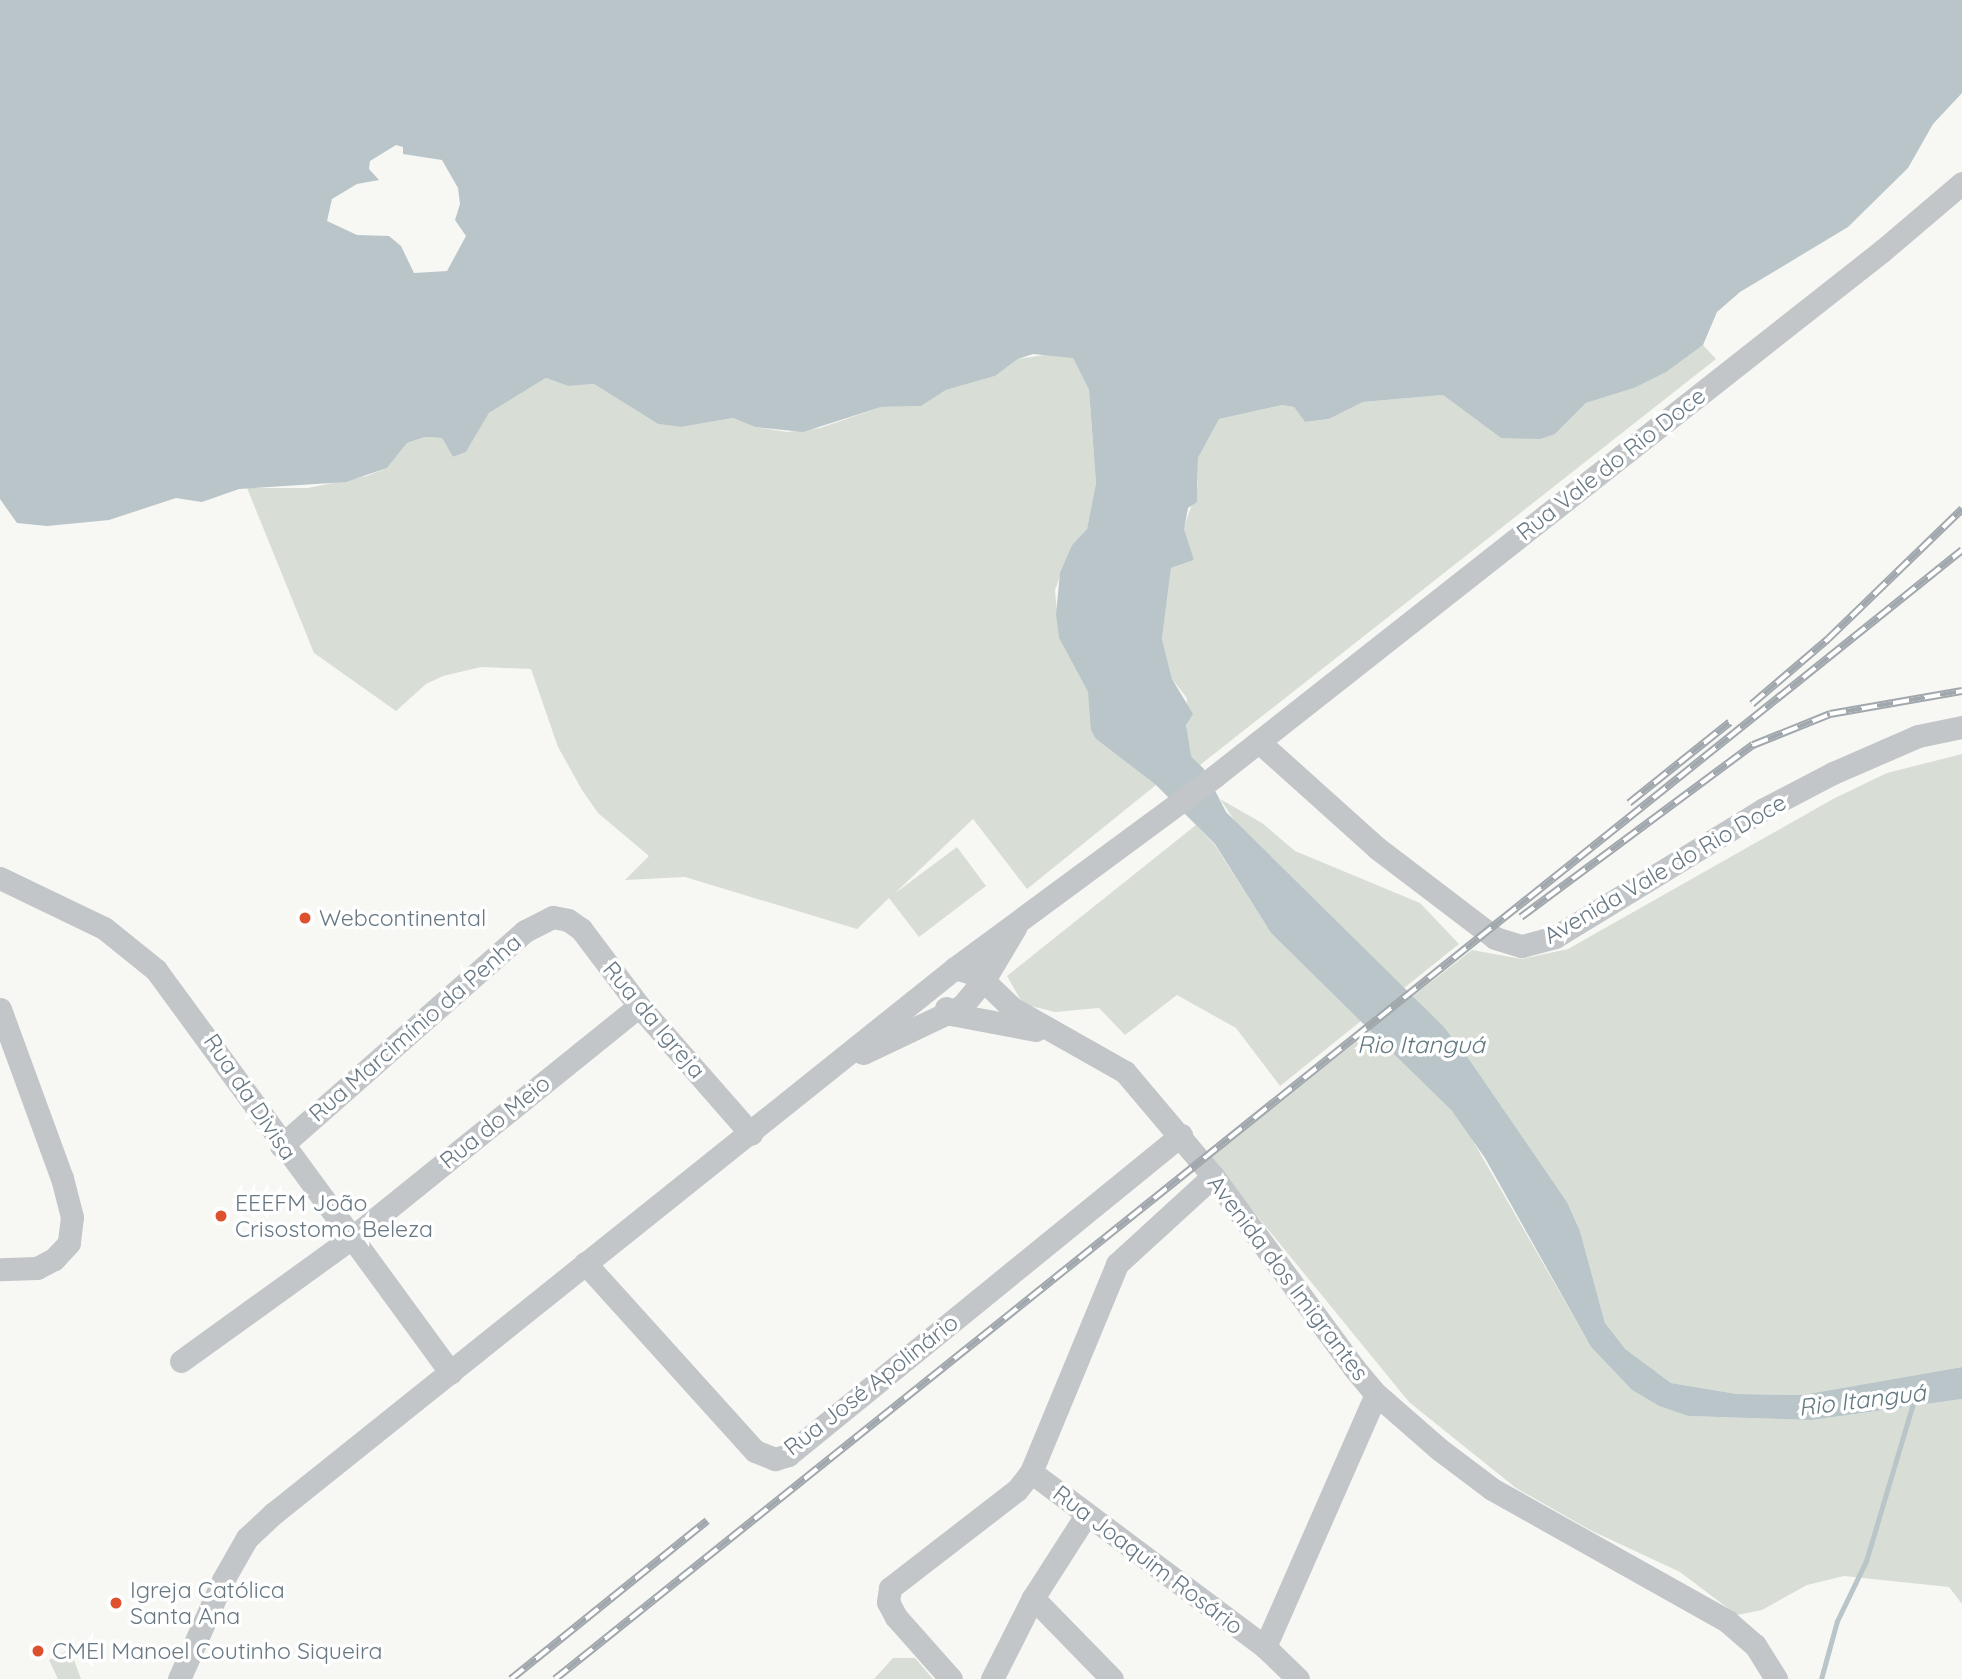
<!DOCTYPE html>
<html>
<head>
<meta charset="utf-8">
<style>
	body { margin:0 }
	#map { position:relative; width:1962px; height:1679px; overflow:hidden; background:#f7f7f4; font-family:Quicksand,sans-serif }
	div>[style] { position:absolute }
	.green>* { inset:0; background:#d8ded5 }
	.water>* { inset:0; background:#b9c5c8 }
	.stream>* { height:5px; margin:-2.5px; padding:0 2.5px; transform-origin:2.5px; border-radius:2.5px; background:#b9c5c8 }
	.minor>* { height:23px; margin:-11.5px; padding:0 11.5px; transform-origin:11.5px; border-radius:11.5px; background:#c2c6c9 }
	.rail>* { height:8px; margin-top:-4px; transform-origin:0; background:repeating-linear-gradient(90deg,#fff 0 16px,#a1a8ad 0 32px); box-sizing:border-box; border-block:2px solid #a1a8ad }
	.dots>* { width:19px; height:19px; translate:-50% -50%; box-sizing:border-box; border:4px solid #fff; border-radius:50% }
	span { translate:-50% -50%; white-space:nowrap; text-align:center; line-height:1.15; -webkit-text-stroke:7px #fff; paint-order:stroke }
	.street-label { font-size:23px; color:#677884 }
	.poi-label { font-size:23px; color:#677884 }
	.left { translate:0 -50%; text-align:left }
	.water-label { font-size:24px; color:#637980; font-style:italic }
</style>
</head>
<body>
<div id="map">
	<div class="green">
		<div style="clip-path:polygon(1703px 345px,1716px 359px,1200px 765px,1191px 756px,1186px 741px,1187px 698px,1172px 679px,1162px 639px,1171px 568px,1194px 560px,1183px 529px,1198px 488px,1198px 458px,1219px 419px,1282px 405px,1294px 407px,1305px 422px,1329px 419px,1363px 402px,1443px 395px,1501px 438px,1555px 434px,1586px 403px,1634px 388px)"></div>
		<div style="clip-path:polygon(1057px 353px,1073px 358px,1089px 390px,1096px 483px,1087px 529px,1072px 545px,1055px 590px,1059px 638px,1088px 692px,1096px 739px,1156px 785px,1027px 889px,973px 819px,894px 894px,957px 847px,986px 886px,919px 937px,889px 898px,857px 929px,685px 877px,625px 880px,649px 856px,598px 813px,582px 790px,558px 747px,531px 669px,481px 667px,443px 676px,426px 684px,396px 711px,314px 653px,247px 488px,308px 488px,367px 476px,387px 468px,407px 443px,425px 437px,442px 438px,453px 457px,466px 452px,489px 413px,546px 378px,568px 386px,594px 384px,658px 424px,681px 427px,733px 418px,755px 427px,787px 432px,820px 428px,881px 407px,921px 406px,946px 390px,995px 376px,1018px 359px)"></div>
		<div style="clip-path:polygon(1962px 754px,1962px 1367px,1802px 1395px,1737px 1394px,1671px 1383px,1624px 1349px,1605px 1323px,1580px 1231px,1567px 1202px,1471px 1062px,1413px 996px,1472px 950px,1522px 959px,1568px 949px,1833px 799px,1887px 773px)"></div>
		<div style="clip-path:polygon(1220px 799px,1262px 823px,1295px 851px,1420px 903px,1459px 944px,1404px 988px,1245px 836px)"></div>
		<div style="clip-path:polygon(1196px 825px,1215px 845px,1271px 933px,1361px 1021px,1280px 1086px,1236px 1028px,1177px 995px,1125px 1035px,1099px 1008px,1055px 1012px,1023px 1004px,1007px 976px)"></div>
		<div style="clip-path:polygon(1371px 1030px,1452px 1111px,1469px 1134px,1591px 1347px,1632px 1390px,1659px 1406px,1688px 1416px,1812px 1420px,1962px 1399px,1962px 1604px,1949px 1587px,1844px 1576px,1807px 1585px,1762px 1610px,1737px 1615px,1680px 1572px,1590px 1530px,1516px 1488px,1409px 1402px,1209px 1157px)"></div>
		<div style="clip-path:polygon(70px 1649px,81px 1679px,58px 1679px,49px 1660px)"></div>
		<div style="clip-path:polygon(893px 1658px,915px 1658px,933px 1679px,874px 1679px)"></div>
	</div>
	<div class="water">
		<div style="clip-path:polygon(evenodd,0 0,1962px 0,1962px 93px,1933px 124px,1908px 168px,1848px 227px,1740px 292px,1717px 312px,1703px 345px,1666px 372px,1634px 388px,1586px 403px,1555px 434px,1540px 439px,1501px 438px,1443px 395px,1363px 402px,1329px 419px,1305px 422px,1294px 407px,1282px 405px,1219px 419px,1198px 458px,1197px 502px,1188px 508px,1184px 529px,1194px 560px,1171px 568px,1162px 639px,1172px 679px,1193px 714px,1186px 725px,1191px 756px,1204px 769px,1226px 812px,1443px 1026px,1471px 1062px,1567px 1202px,1580px 1231px,1605px 1323px,1625px 1349px,1671px 1383px,1737px 1394px,1802px 1395px,1962px 1367px,1962px 1399px,1812px 1420px,1688px 1416px,1659px 1406px,1632px 1390px,1591px 1347px,1485px 1158px,1452px 1111px,1271px 933px,1215px 844px,1156px 785px,1096px 739px,1091px 730px,1088px 692px,1059px 638px,1056px 614px,1060px 573px,1072px 545px,1087px 529px,1096px 483px,1089px 390px,1073px 358px,1033px 354px,1018px 359px,995px 376px,946px 390px,921px 406px,881px 407px,803px 432px,755px 427px,733px 418px,681px 427px,658px 424px,594px 384px,568px 386px,546px 378px,489px 413px,466px 452px,453px 457px,442px 438px,425px 437px,407px 443px,387px 468px,346px 482px,239px 489px,202px 502px,176px 498px,109px 520px,47px 526px,17px 523px,0 499px,0 0,396px 145px,403px 147px,403px 154px,442px 160px,458px 188px,460px 204px,455px 220px,466px 236px,447px 271px,414px 273px,401px 246px,389px 236px,357px 235px,327px 221px,332px 199px,357px 184px,379px 180px,369px 169px,370px 161px,396px 145px)"></div>
	</div>
	<div class="stream">
		<div style="left:1821px;top:1679px;width:60px;rotate:-74.6deg"></div>
		<div style="left:1837px;top:1621px;width:67px;rotate:-64.2deg"></div>
		<div style="left:1866px;top:1561px;width:171px;rotate:-73.4deg"></div>
	</div>
	<div class="minor">
		<div style="left:1259px;top:742px;width:159px;rotate:41.9deg"></div>
		<div style="left:1377px;top:848px;width:148px;rotate:37.3deg"></div>
		<div style="left:1495px;top:938px;width:28px;rotate:17deg"></div>
		<div style="left:1522px;top:946px;width:34px;rotate:-15deg"></div>
		<div style="left:1555px;top:937px;width:245px;rotate:-31.5deg"></div>
		<div style="left:1764px;top:809px;width:78px;rotate:-27.6deg"></div>
		<div style="left:1833px;top:773px;width:93px;rotate:-23.5deg"></div>
		<div style="left:1918px;top:736px;width:45px;rotate:-11.6deg"></div>
		<div style="left:0;top:878px;width:115px;rotate:25.7deg"></div>
		<div style="left:104px;top:928px;width:67px;rotate:38.9deg"></div>
		<div style="left:156px;top:970px;width:499px;rotate:53.8deg"></div>
		<div style="left:955px;top:968px;width:24px;rotate:17deg"></div>
		<div style="left:978px;top:975px;width:47px;rotate:44.1deg"></div>
		<div style="left:1012px;top:1008px;width:130px;rotate:29.5deg"></div>
		<div style="left:1125px;top:1072px;width:136px;rotate:49.8deg"></div>
		<div style="left:1213px;top:1176px;width:238px;rotate:53.7deg"></div>
		<div style="left:1354px;top:1368px;width:34px;rotate:50deg"></div>
		<div style="left:1376px;top:1394px;width:84px;rotate:41.1deg"></div>
		<div style="left:1439px;top:1449px;width:66px;rotate:37deg"></div>
		<div style="left:1492px;top:1489px;width:270px;rotate:29.3deg"></div>
		<div style="left:1727px;top:1621px;width:37px;rotate:41deg"></div>
		<div style="left:1755px;top:1645px;width:40px;rotate:58deg"></div>
		<div style="left:946px;top:1008px;width:8px;rotate:50deg"></div>
		<div style="left:951px;top:1014px;width:86px;rotate:10.7deg"></div>
		<div style="left:0;top:1009px;width:180px;rotate:69.9deg"></div>
		<div style="left:62px;top:1178px;width:40px;rotate:75.6deg"></div>
		<div style="left:72px;top:1217px;width:26px;rotate:97deg"></div>
		<div style="left:69px;top:1243px;width:22px;rotate:133deg"></div>
		<div style="left:54px;top:1259px;width:19px;rotate:152deg"></div>
		<div style="left:37px;top:1268px;width:37px;rotate:178deg"></div>
		<div style="left:863px;top:1053px;width:110px;rotate:-25.4deg"></div>
		<div style="left:962px;top:1006px;width:34px;rotate:-50deg"></div>
		<div style="left:984px;top:980px;width:61px;rotate:-59.2deg"></div>
		<div style="left:281px;top:1146px;width:325px;rotate:-41.4deg"></div>
		<div style="left:525px;top:931px;width:31px;rotate:-27deg"></div>
		<div style="left:553px;top:917px;width:15px;rotate:11deg"></div>
		<div style="left:568px;top:920px;width:16px;rotate:35deg"></div>
		<div style="left:581px;top:929px;width:96px;rotate:53deg"></div>
		<div style="left:639px;top:1006px;width:170px;rotate:48.8deg"></div>
		<div style="left:585px;top:1263px;width:253px;rotate:47.9deg"></div>
		<div style="left:755px;top:1451px;width:22px;rotate:22deg"></div>
		<div style="left:775px;top:1459px;width:14px;rotate:-17deg"></div>
		<div style="left:788px;top:1455px;width:507px;rotate:-39.15deg"></div>
		<div style="left:181px;top:1361px;width:213px;rotate:-35.8deg"></div>
		<div style="left:354px;top:1236px;width:366px;rotate:-38.9deg"></div>
		<div style="left:1031px;top:1472px;width:292px;rotate:36.8deg"></div>
		<div style="left:1265px;top:1647px;width:46px;rotate:44.1deg"></div>
		<div style="left:1033px;top:1598px;width:113px;rotate:45.7deg"></div>
		<div style="left:1265px;top:1647px;width:276px;rotate:-66.3deg"></div>
		<div style="left:179px;top:1679px;width:108px;rotate:-66deg"></div>
		<div style="left:223px;top:1580px;width:48px;rotate:-60.3deg"></div>
		<div style="left:247px;top:1538px;width:37px;rotate:-43deg"></div>
		<div style="left:274px;top:1513px;width:872px;rotate:-38.67deg"></div>
		<div style="left:955px;top:968px;width:323px;rotate:-36.4deg"></div>
		<div style="left:1215px;top:776px;width:849px;rotate:-38.21deg"></div>
		<div style="left:1882px;top:251px;width:105px;rotate:-40.4deg"></div>
		<div style="left:951px;top:1679px;width:83px;rotate:-131.6deg"></div>
		<div style="left:896px;top:1617px;width:17px;rotate:-118deg"></div>
		<div style="left:888px;top:1602px;width:14px;rotate:-82deg"></div>
		<div style="left:890px;top:1588px;width:160px;rotate:-37.7deg"></div>
		<div style="left:1017px;top:1490px;width:23px;rotate:-52deg"></div>
		<div style="left:1031px;top:1472px;width:225px;rotate:-67.5deg"></div>
		<div style="left:1117px;top:1264px;width:130px;rotate:-42.5deg"></div>
		<div style="left:992px;top:1679px;width:91px;rotate:-63.2deg"></div>
		<div style="left:1033px;top:1598px;width:98px;rotate:-57.4deg"></div>
	</div>
	<div class="rail">
		<div style="left:1752px;top:704px;width:100px;rotate:-40.5deg"></div>
		<div style="left:1828px;top:639px;width:187px;rotate:-44.1deg"></div>
		<div style="left:1629px;top:803px;width:129px;rotate:-38.7deg"></div>
		<div style="left:1521px;top:917px;width:289px;rotate:-36.6deg"></div>
		<div style="left:1753px;top:745px;width:83px;rotate:-21.9deg"></div>
		<div style="left:1830px;top:714px;width:134px;rotate:-9.9deg"></div>
		<div style="left:511px;top:1679px;width:252px;rotate:-38.9deg"></div>
		<div style="left:555px;top:1679px;width:1804px;rotate:-38.74deg"></div>
	</div>
	<div class="dots">
		<div style="left:305px;top:918px;background:#de512d"></div>
		<div style="left:221px;top:1216px;background:#de512d"></div>
		<div style="left:116px;top:1603px;background:#de512d"></div>
		<div style="left:38px;top:1651px;background:#de512d"></div>
	</div>
	<div class="street-label">
		<span style="left:1611px;top:464px;rotate:-38deg">Rua Vale do Rio Doce</span>
		<span style="left:1665px;top:869px;rotate:-30deg">Avenida Vale do Rio Doce</span>
		<span style="left:654px;top:1020px;rotate:50deg">Rua da Igreja</span>
		<span style="left:415px;top:1028px;rotate:-41deg">Rua Marcimínio da Penha</span>
		<span style="left:250px;top:1097px;rotate:56deg">Rua da Divisa</span>
		<span style="left:495px;top:1122px;rotate:-39deg">Rua do Meio</span>
		<span style="left:1288px;top:1278px;rotate:53deg">Avenida dos Imigrantes</span>
		<span style="left:871px;top:1385px;rotate:-38deg">Rua José Apolinário</span>
		<span style="left:1148px;top:1560px;rotate:37deg">Rua Joaquim Rosário</span>
	</div>
	<div class="poi-label">
		<span class="left" style="left:319px;top:918px">Webcontinental</span>
		<span class="left" style="left:235px;top:1216px">EEEFM João<br>Crisostomo Beleza</span>
		<span class="left" style="left:130px;top:1603px">Igreja Católica<br>Santa Ana</span>
		<span class="left" style="left:52px;top:1651px">CMEI Manoel Coutinho Siqueira</span>
	</div>
	<div class="water-label">
		<span style="left:1421px;top:1045px">Rio Itanguá</span>
		<span style="left:1862px;top:1400px;rotate:-7deg">Rio Itanguá</span>
	</div>
</div>
</body>
</html>
